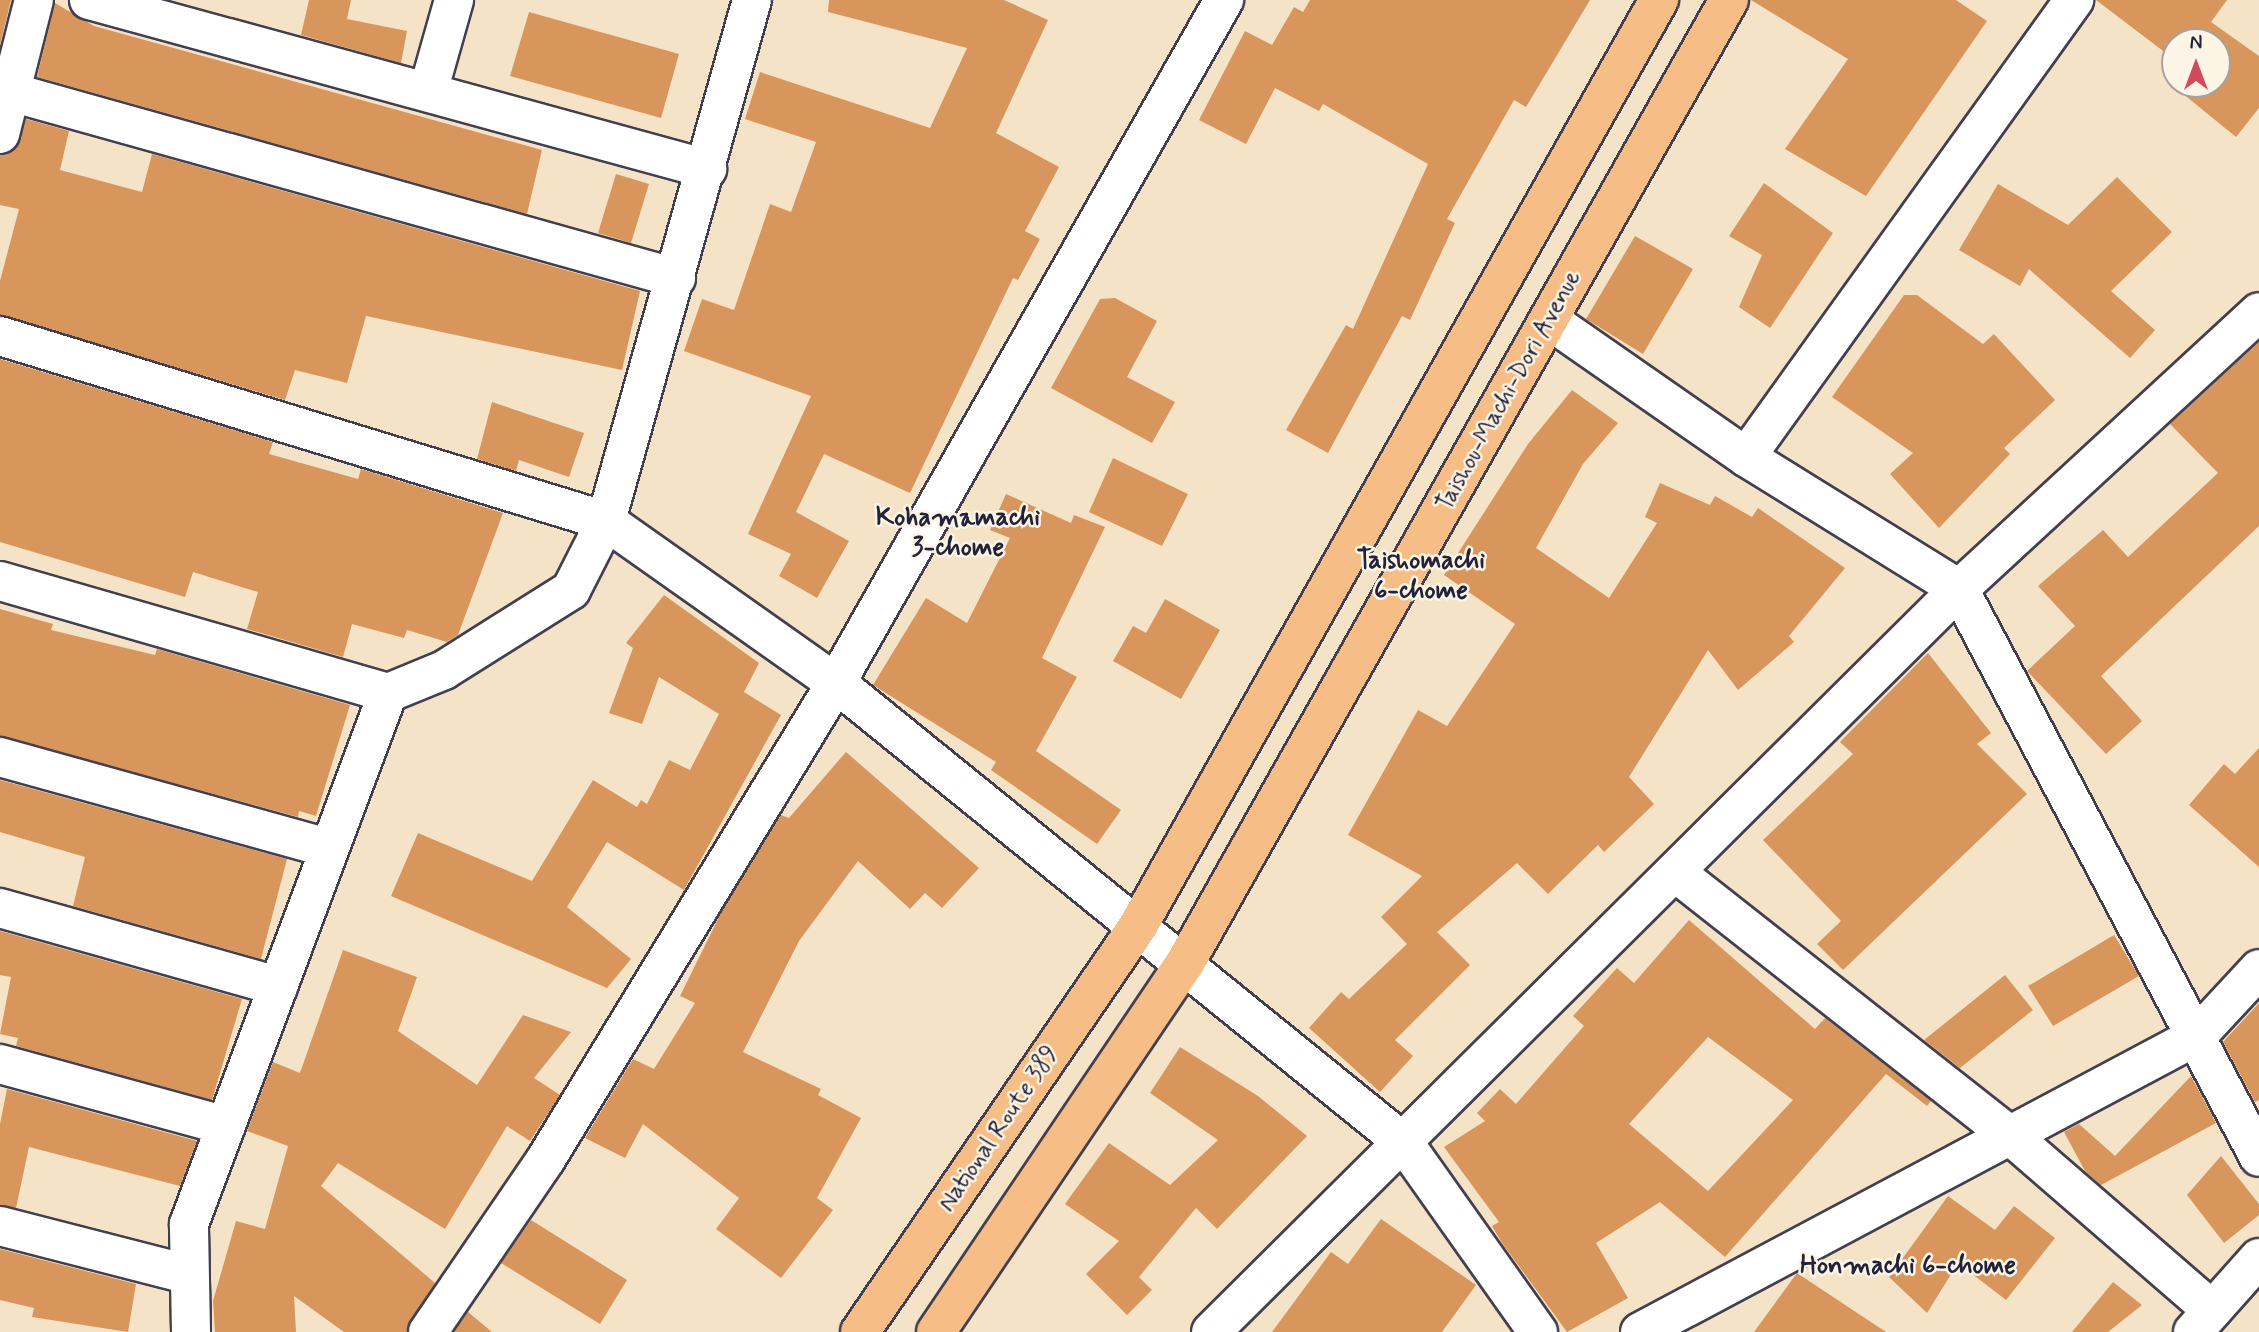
<!DOCTYPE html>
<html>
<head>
<meta charset="utf-8">
<style>
	body { margin:0 }
	#map { position:relative; width:2259px; height:1332px; overflow:hidden; background:#f5e3c8; font-family:Mynerve,sans-serif }
	div>[style] { position:absolute }
	.building>* { inset:0; background:#d8965c }
	.roads { filter:drop-shadow(2px 0 #423f50) drop-shadow(-2px 0 #423f50) drop-shadow(0 2px #423f50) drop-shadow(0 -2px #423f50) }
	.minor>* { height:38px; margin:-19px; padding:0 19px; transform-origin:19px; border-radius:19px; background:#fff }
	.trunk>* { height:38px; margin:-19px; padding:0 19px; transform-origin:19px; border-radius:19px; background:#f6be86 }
	span { translate:-50% -50%; white-space:nowrap; text-align:center; line-height:1.15; -webkit-text-stroke:5px #fcf5e5; paint-order:stroke }
	.street-label { font-size:24px; color:#22223b }
	.neighbourhood-label { font-size:26px; color:#22223b; font-weight:700 }
	.north { position:absolute; left:2161px; top:28px; width:70px; height:70px; box-sizing:border-box; background:#fcf5e5; border:2px solid #a5a1a1; border-radius:50%; rotate:0deg; font-size:19px; font-weight:700; line-height:28px; text-align:center; color:#22223b }
	.north::after { content:''; display:block; margin:auto; width:24px; height:32px; background:#d1495b; clip-path:polygon(50% 0,100% 100%,50% 72%,0 100%) }
</style>
</head>
<body>
<div id="map">
	<div class="building">
		<div style="clip-path:polygon(0 0,11px 0,0 45px)"></div>
		<div style="clip-path:polygon(309px 0,351px 0,347px 19px,407px 31px,401px 63px,301px 35px)"></div>
		<div style="clip-path:polygon(829px 0,1004px 0,1048px 20px,996px 133px,1059px 167px,1025px 231px,1040px 239px,1018px 280px,1013px 278px,910px 493px,824px 454px,796px 512px,849px 541px,817px 598px,779px 576px,791px 554px,748px 534px,811px 396px,684px 351px,702px 299px,734px 310px,770px 204px,791px 212px,816px 142px,745px 119px,760px 72px,930px 128px,967px 48px,828px 12px)"></div>
		<div style="clip-path:polygon(1310px 0,1590px 0,1526px 107px,1514px 100px,1447px 219px,1455px 223px,1410px 320px,1402px 316px,1328px 453px,1286px 430px,1346px 325px,1353px 329px,1428px 164px,1323px 104px,1319px 111px,1275px 88px,1246px 144px,1199px 120px,1245px 31px,1272px 45px,1294px 7px,1303px 12px)"></div>
		<div style="clip-path:polygon(1751px 0,1956px 0,1987px 21px,1866px 196px,1785px 149px,1848px 59px)"></div>
		<div style="clip-path:polygon(2096px 0,2227px 0,2211px 22px,2259px 56px,2259px 108px,2236px 137px,2182px 93px,2189px 84px,2217px 84px,2217px 42px,2175px 42px,2175px 60px)"></div>
		<div style="clip-path:polygon(55px 3px,94px 26px,542px 150px,527px 214px,37px 77px)"></div>
		<div style="clip-path:polygon(529px 12px,679px 54px,661px 118px,510px 76px)"></div>
		<div style="clip-path:polygon(26px 119px,69px 131px,60px 170px,142px 192px,152px 154px,640px 291px,622px 370px,366px 316px,347px 383px,295px 370px,285px 400px,0 315px,0 281px,19px 209px,0 205px,0 155px,16px 149px)"></div>
		<div style="clip-path:polygon(616px 174px,649px 184px,631px 243px,598px 233px)"></div>
		<div style="clip-path:polygon(2117px 177px,2172px 232px,2111px 291px,2155px 330px,2130px 358px,2029px 269px,2020px 286px,1959px 250px,1998px 184px,2068px 225px)"></div>
		<div style="clip-path:polygon(1764px 183px,1833px 233px,1770px 328px,1739px 307px,1762px 255px,1729px 236px)"></div>
		<div style="clip-path:polygon(1635px 236px,1693px 269px,1643px 354px,1586px 319px)"></div>
		<div style="clip-path:polygon(1904px 295px,1917px 295px,1983px 344px,1994px 334px,2055px 400px,2004px 448px,2010px 454px,1939px 528px,1890px 474px,1913px 453px,1832px 397px)"></div>
		<div style="clip-path:polygon(1115px 298px,1157px 321px,1127px 377px,1175px 402px,1152px 443px,1051px 388px,1100px 299px)"></div>
		<div style="clip-path:polygon(2259px 342px,2259px 526px,2101px 676px,2142px 721px,2106px 754px,2027px 671px,2075px 626px,2038px 586px,2103px 530px,2128px 557px,2218px 473px,2170px 424px)"></div>
		<div style="clip-path:polygon(0 359px,273px 442px,269px 454px,358px 479px,361px 469px,503px 513px,458px 635px,447px 642px,407px 630px,404px 638px,352px 624px,343px 657px,247px 629px,258px 592px,193px 572px,185px 597px,0 542px)"></div>
		<div style="clip-path:polygon(1572px 390px,1618px 423px,1583px 464px,1536px 548px,1609px 598px,1657px 523px,1645px 517px,1660px 483px,1710px 505px,1715px 496px,1752px 517px,1758px 508px,1845px 568px,1789px 636px,1794px 642px,1738px 690px,1708px 650px,1629px 777px,1654px 804px,1604px 852px,1598px 845px,1548px 894px,1517px 863px,1437px 932px,1470px 965px,1395px 1040px,1413px 1056px,1380px 1092px,1309px 1028px,1341px 992px,1349px 999px,1407px 944px,1381px 917px,1422px 876px,1348px 835px,1418px 710px,1447px 726px,1515px 624px,1444px 575px,1528px 444px)"></div>
		<div style="clip-path:polygon(492px 402px,584px 433px,569px 477px,519px 460px,516px 471px,477px 459px)"></div>
		<div style="clip-path:polygon(1113px 458px,1188px 494px,1162px 546px,1089px 512px)"></div>
		<div style="clip-path:polygon(1006px 494px,1071px 523px,1074px 515px,1105px 527px,1042px 658px,1077px 677px,1036px 751px,1121px 810px,1097px 844px,991px 770px,996px 762px,873px 685px,926px 598px,967px 623px,1010px 538px,990px 530px)"></div>
		<div style="clip-path:polygon(664px 595px,759px 663px,744px 692px,781px 715px,684px 890px,607px 842px,567px 907px,631px 959px,607px 988px,391px 896px,418px 833px,532px 881px,593px 780px,637px 807px,641px 800px,647px 804px,669px 760px,690px 770px,719px 714px,659px 677px,642px 724px,609px 713px,633px 648px,626px 643px)"></div>
		<div style="clip-path:polygon(1165px 599px,1220px 630px,1181px 699px,1113px 661px,1133px 626px,1146px 633px)"></div>
		<div style="clip-path:polygon(0 609px,53px 624px,51px 630px,155px 655px,157px 649px,350px 705px,316px 816px,299px 811px,298px 817px,0 736px)"></div>
		<div style="clip-path:polygon(1928px 653px,1991px 733px,1977px 744px,2027px 794px,1843px 970px,1817px 944px,1841px 921px,1763px 840px,1853px 754px,1840px 742px)"></div>
		<div style="clip-path:polygon(2259px 748px,2259px 867px,2189px 805px,2224px 764px,2235px 774px)"></div>
		<div style="clip-path:polygon(846px 752px,979px 868px,942px 908px,925px 893px,910px 909px,858px 861px,799px 941px,743px 1052px,821px 1089px,818px 1095px,861px 1118px,817px 1198px,833px 1210px,781px 1278px,716px 1229px,739px 1198px,643px 1124px,625px 1158px,585px 1138px,633px 1059px,654px 1069px,695px 1003px,680px 996px,721px 913px,781px 815px,789px 818px)"></div>
		<div style="clip-path:polygon(0 780px,287px 859px,261px 959px,73px 906px,85px 857px,0 832px)"></div>
		<div style="clip-path:polygon(evenodd,1689px 920px,1815px 1029px,1825px 1018px,1931px 1101px,1927px 1106px,1886px 1074px,1725px 1257px,1660px 1202px,1596px 1243px,1628px 1298px,1567px 1332px,1502px 1243px,1492px 1226px,1499px 1222px,1444px 1147px,1485px 1121px,1477px 1113px,1500px 1089px,1516px 1104px,1584px 1026px,1573px 1016px,1617px 968px,1634px 983px,1689px 920px,1708px 1037px,1793px 1100px,1708px 1191px,1629px 1124px,1708px 1037px)"></div>
		<div style="clip-path:polygon(0 931px,242px 999px,212px 1100px,16px 1046px,18px 1038px,0 1034px,11px 977px,0 975px)"></div>
		<div style="clip-path:polygon(2114px 935px,2139px 976px,2053px 1026px,2028px 986px)"></div>
		<div style="clip-path:polygon(343px 950px,417px 977px,398px 1031px,477px 1085px,523px 1015px,571px 1032px,534px 1078px,560px 1095px,530px 1141px,507px 1126px,445px 1229px,338px 1163px,321px 1186px,435px 1283px,406px 1332px,344px 1332px,294px 1296px,296px 1332px,215px 1332px,213px 1301px,236px 1221px,265px 1229px,288px 1146px,247px 1131px,273px 1062px,300px 1073px)"></div>
		<div style="clip-path:polygon(2005px 975px,2033px 1010px,1960px 1068px,1924px 1040px)"></div>
		<div style="clip-path:polygon(2259px 1003px,2259px 1100px,2255px 1102px,2223px 1042px)"></div>
		<div style="clip-path:polygon(1180px 1047px,1258px 1096px,1307px 1136px,1217px 1229px,1196px 1208px,1139px 1277px,1152px 1290px,1127px 1315px,1086px 1274px,1119px 1241px,1065px 1204px,1109px 1143px,1170px 1185px,1218px 1140px,1150px 1093px)"></div>
		<div style="clip-path:polygon(2191px 1076px,2216px 1123px,2101px 1185px,2085px 1171px,2064px 1132px,2079px 1124px,2115px 1156px)"></div>
		<div style="clip-path:polygon(7px 1089px,197px 1141px,180px 1186px,29px 1147px,16px 1208px,0 1205px,0 1124px)"></div>
		<div style="clip-path:polygon(2221px 1156px,2259px 1204px,2259px 1215px,2224px 1243px,2187px 1195px)"></div>
		<div style="clip-path:polygon(1948px 1196px,1995px 1230px,2014px 1206px,2055px 1238px,2006px 1300px,1958px 1263px,1927px 1313px,1889px 1277px)"></div>
		<div style="clip-path:polygon(1381px 1219px,1476px 1285px,1442px 1332px,1272px 1332px,1331px 1252px,1348px 1264px)"></div>
		<div style="clip-path:polygon(531px 1220px,627px 1280px,600px 1324px,501px 1263px)"></div>
		<div style="clip-path:polygon(0 1249px,136px 1284px,128px 1332px,32px 1317px,34px 1308px,0 1300px)"></div>
		<div style="clip-path:polygon(1797px 1273px,1886px 1332px,1754px 1332px)"></div>
		<div style="clip-path:polygon(2113px 1282px,2142px 1305px,2108px 1332px,2072px 1332px)"></div>
		<div style="clip-path:polygon(468px 1312px,492px 1332px,454px 1332px)"></div>
	</div>
	<div class="roads">
		<div class="minor">
			<div style="left:89px;top:0;width:641px;rotate:15.29deg"></div>
			<div style="left:0;top:89px;width:702px;rotate:15.62deg"></div>
			<div style="left:428px;top:92px;width:96px;rotate:-74.2deg"></div>
			<div style="left:0;top:134px;width:138px;rotate:-75.8deg"></div>
			<div style="left:1549px;top:320px;width:240px;rotate:34.8deg"></div>
			<div style="left:1746px;top:457px;width:251px;rotate:31.8deg"></div>
			<div style="left:1959px;top:589px;width:642px;rotate:62.16deg"></div>
			<div style="left:0;top:336px;width:634px;rotate:16.98deg"></div>
			<div style="left:606px;top:521px;width:281px;rotate:35.2deg"></div>
			<div style="left:836px;top:683px;width:731px;rotate:39deg"></div>
			<div style="left:1404px;top:1143px;width:232px;rotate:54.7deg"></div>
			<div style="left:1746px;top:457px;width:563px;rotate:-54.33deg"></div>
			<div style="left:0;top:581px;width:404px;rotate:16.1deg"></div>
			<div style="left:388px;top:693px;width:61px;rotate:-22.3deg"></div>
			<div style="left:444px;top:670px;width:150px;rotate:-32.2deg"></div>
			<div style="left:571px;top:590px;width:77px;rotate:-63.1deg"></div>
			<div style="left:606px;top:521px;width:541px;rotate:-74.35deg"></div>
			<div style="left:0;top:757px;width:341px;rotate:15.5deg"></div>
			<div style="left:1675px;top:872px;width:427px;rotate:38.2deg"></div>
			<div style="left:2011px;top:1136px;width:266px;rotate:40.9deg"></div>
			<div style="left:0;top:908px;width:289px;rotate:15.7deg"></div>
			<div style="left:0;top:1064px;width:234px;rotate:15.3deg"></div>
			<div style="left:0;top:1226px;width:193px;rotate:14.4deg"></div>
			<div style="left:191px;top:1332px;width:108px;rotate:-91.1deg"></div>
			<div style="left:189px;top:1224px;width:567px;rotate:-69.46deg"></div>
			<div style="left:428px;top:1332px;width:209px;rotate:-55.7deg"></div>
			<div style="left:546px;top:1159px;width:557px;rotate:-58.65deg"></div>
			<div style="left:836px;top:683px;width:786px;rotate:-60.4deg"></div>
			<div style="left:1211px;top:1332px;width:1054px;rotate:-44.81deg"></div>
			<div style="left:1959px;top:589px;width:408px;rotate:-42.7deg"></div>
			<div style="left:1640px;top:1332px;width:631px;rotate:-27.99deg"></div>
			<div style="left:2197px;top:1036px;width:91px;rotate:-47.2deg"></div>
			<div style="left:2193px;top:1332px;width:99px;rotate:-48.3deg"></div>
		</div>
		<div class="trunk">
			<div style="left:860px;top:1332px;width:492px;rotate:-55.6deg"></div>
			<div style="left:1138px;top:926px;width:1063px;rotate:-60.64deg"></div>
			<div style="left:936px;top:1332px;width:445px;rotate:-56deg"></div>
			<div style="left:1185px;top:963px;width:1106px;rotate:-60.54deg"></div>
		</div>
	</div>
	<div class="street-label">
		<span style="left:1509px;top:391px;rotate:-61deg">Taishou-Machi-Dori Avenue</span>
		<span style="left:999px;top:1129px;rotate:-56deg">National Route 389</span>
	</div>
	<div class="neighbourhood-label">
		<span style="left:958px;top:534px">Kohamamachi<br>3-chome</span>
		<span style="left:1421px;top:577px">Taishomachi<br>6-chome</span>
		<span style="left:1908px;top:1267px">Honmachi 6-chome</span>
	</div>
	<div class="north">N</div>
</div>
</body>
</html>
